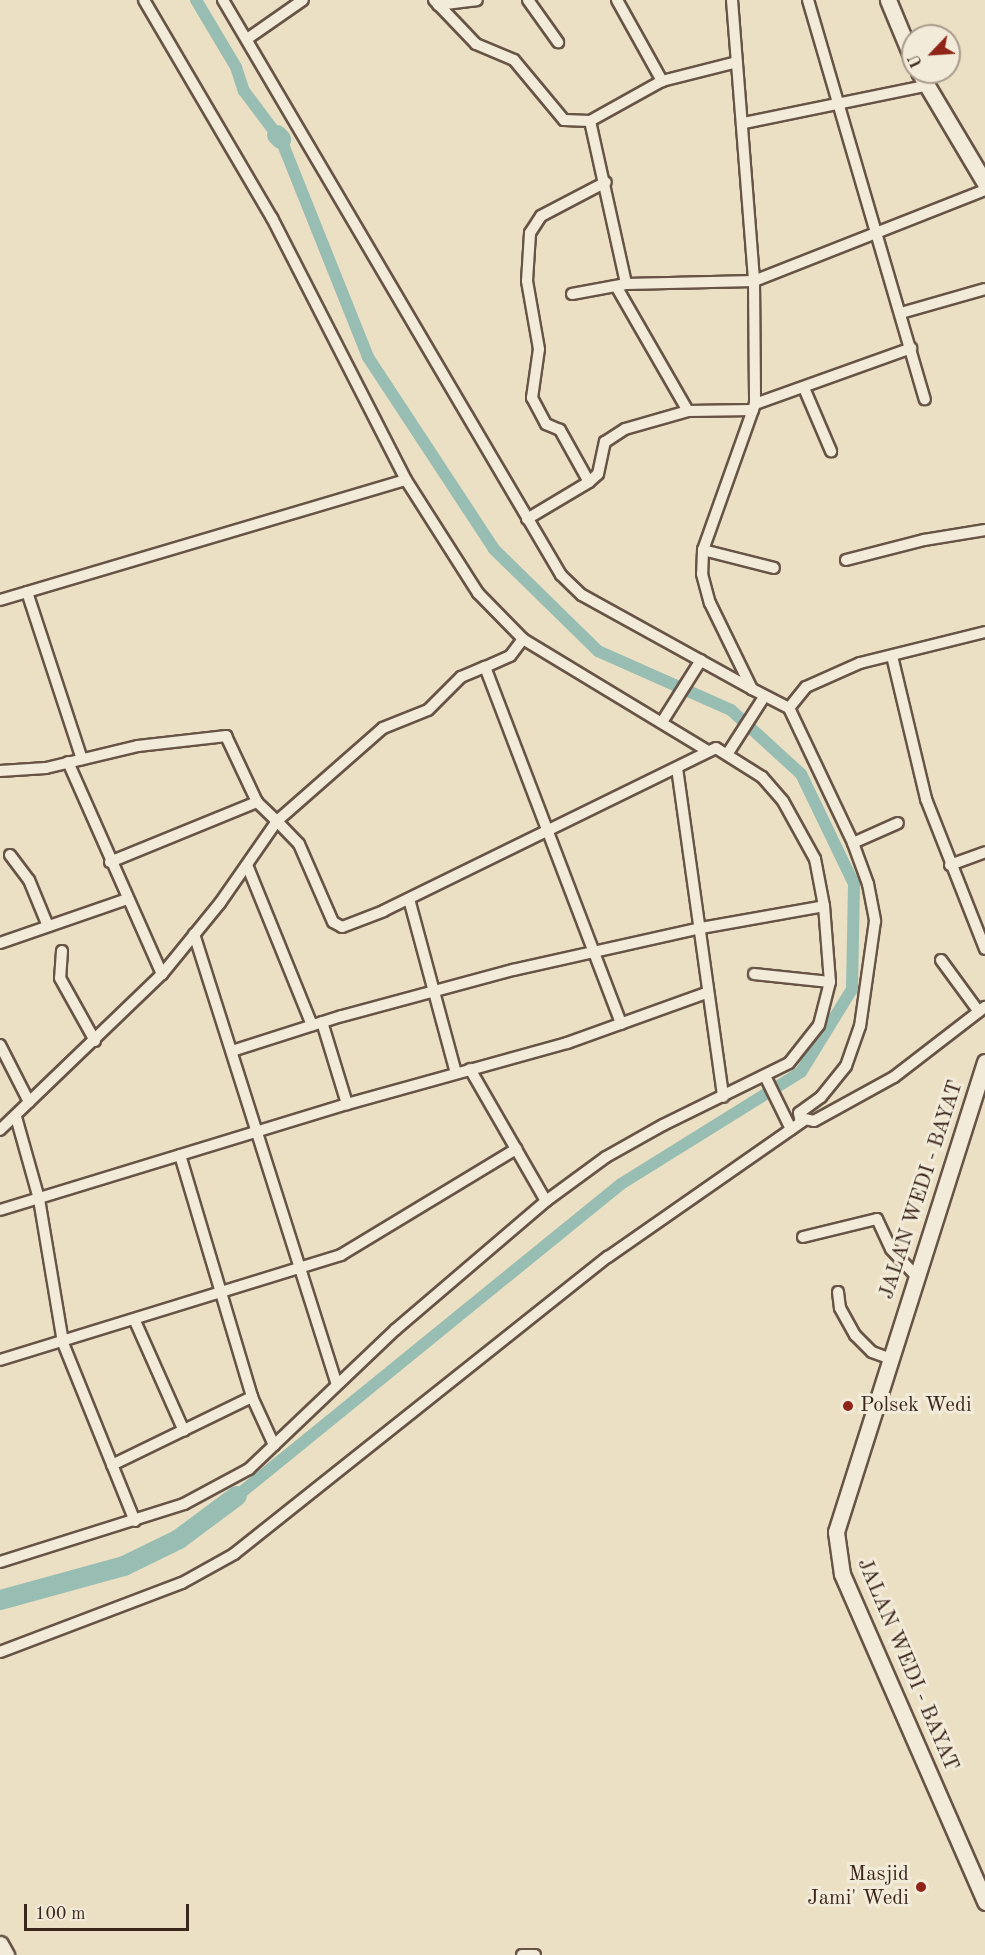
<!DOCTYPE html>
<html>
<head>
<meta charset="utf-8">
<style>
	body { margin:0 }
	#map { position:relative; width:985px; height:1955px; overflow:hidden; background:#ebe0c4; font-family:"Old Standard TT",serif }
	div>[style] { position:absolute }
	.canal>* { height:12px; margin:-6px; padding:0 6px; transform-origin:6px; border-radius:6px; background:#98bdb3 }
	.river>* { height:20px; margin:-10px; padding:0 10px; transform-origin:10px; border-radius:10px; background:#98bdb3 }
	.roads { filter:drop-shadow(2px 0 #675446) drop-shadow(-2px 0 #675446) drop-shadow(0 2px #675446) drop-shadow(0 -2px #675446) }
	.street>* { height:10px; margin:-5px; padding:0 5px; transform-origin:5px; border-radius:5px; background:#f2ebd9 }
	.secondary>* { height:15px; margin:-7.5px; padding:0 7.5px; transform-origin:7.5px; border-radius:7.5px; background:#f2ebd9 }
	.dots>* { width:16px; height:16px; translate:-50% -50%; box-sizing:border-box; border:3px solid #f2ebd9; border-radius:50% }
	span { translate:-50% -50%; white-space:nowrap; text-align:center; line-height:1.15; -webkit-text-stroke:6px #f2ebd9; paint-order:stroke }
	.street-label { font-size:21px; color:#3b261c }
	.poi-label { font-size:21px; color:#3b261c }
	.left { translate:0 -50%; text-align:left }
	.right { translate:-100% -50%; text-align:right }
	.north { position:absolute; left:901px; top:24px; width:60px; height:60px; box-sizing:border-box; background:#f2ebd9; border:2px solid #a99c8d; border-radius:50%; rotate:245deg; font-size:16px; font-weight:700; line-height:24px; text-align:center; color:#3b261c }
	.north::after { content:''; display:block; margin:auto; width:21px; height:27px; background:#8f2418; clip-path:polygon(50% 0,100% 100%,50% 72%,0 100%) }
	.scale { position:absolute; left:24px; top:1904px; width:165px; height:27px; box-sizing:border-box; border:3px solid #3b261c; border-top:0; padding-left:8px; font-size:18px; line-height:21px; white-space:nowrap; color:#3b261c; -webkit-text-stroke:4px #f2ebd9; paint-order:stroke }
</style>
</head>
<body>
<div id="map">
	<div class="canal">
		<div style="left:196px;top:0;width:78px;rotate:59.2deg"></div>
		<div style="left:236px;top:67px;width:25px;rotate:72deg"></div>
		<div style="left:244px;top:91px;width:55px;rotate:53.1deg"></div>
		<div style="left:237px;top:1496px;width:495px;rotate:-39.1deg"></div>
		<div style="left:621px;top:1184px;width:212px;rotate:-31.9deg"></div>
		<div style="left:801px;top:1072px;width:97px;rotate:-58.4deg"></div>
		<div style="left:852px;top:989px;width:105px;rotate:-88.9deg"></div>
		<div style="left:854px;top:884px;width:122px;rotate:-115.7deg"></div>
		<div style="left:801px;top:774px;width:95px;rotate:-137.6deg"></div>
		<div style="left:731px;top:710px;width:145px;rotate:-156.1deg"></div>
		<div style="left:598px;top:651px;width:146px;rotate:-135.6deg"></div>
		<div style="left:494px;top:549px;width:230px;rotate:-123.3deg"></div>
		<div style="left:368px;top:357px;width:235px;rotate:-111.8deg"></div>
	</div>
	<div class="river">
		<div style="left:277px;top:135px;width:6px;rotate:45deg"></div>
		<div style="left:0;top:1600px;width:129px;rotate:-15.3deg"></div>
		<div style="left:124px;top:1566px;width:61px;rotate:-26.1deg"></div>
		<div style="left:179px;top:1539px;width:72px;rotate:-36.6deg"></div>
	</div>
	<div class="roads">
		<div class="street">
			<div style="left:144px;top:0;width:253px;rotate:59.6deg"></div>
			<div style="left:272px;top:218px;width:294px;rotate:62.9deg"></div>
			<div style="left:406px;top:480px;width:134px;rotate:57.5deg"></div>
			<div style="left:478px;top:593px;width:64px;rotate:45.6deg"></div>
			<div style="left:523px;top:639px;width:214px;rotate:31.2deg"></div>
			<div style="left:223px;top:0;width:667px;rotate:59.55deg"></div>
			<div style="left:561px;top:575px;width:29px;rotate:44deg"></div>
			<div style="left:582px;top:595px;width:194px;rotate:28.9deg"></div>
			<div style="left:434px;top:0;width:61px;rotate:46.3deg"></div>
			<div style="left:476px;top:44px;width:41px;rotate:22.8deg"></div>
			<div style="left:514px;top:60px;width:78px;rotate:50.2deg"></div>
			<div style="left:564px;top:120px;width:26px;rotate:2deg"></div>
			<div style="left:590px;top:121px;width:167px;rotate:77.5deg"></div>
			<div style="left:528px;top:0;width:52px;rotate:54.5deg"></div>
			<div style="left:617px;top:0;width:93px;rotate:60.9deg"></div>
			<div style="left:732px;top:0;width:282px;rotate:85.5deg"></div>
			<div style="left:754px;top:281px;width:123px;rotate:89.5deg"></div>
			<div style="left:755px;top:404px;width:155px;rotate:109.6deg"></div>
			<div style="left:703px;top:550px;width:24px;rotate:92deg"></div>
			<div style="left:702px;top:574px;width:30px;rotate:75deg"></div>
			<div style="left:710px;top:603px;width:96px;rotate:64deg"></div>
			<div style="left:752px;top:689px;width:42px;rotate:27.2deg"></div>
			<div style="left:789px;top:708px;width:27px;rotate:-51deg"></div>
			<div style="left:806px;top:687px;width:59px;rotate:-24deg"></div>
			<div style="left:860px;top:663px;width:129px;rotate:-13.9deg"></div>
			<div style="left:808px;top:0;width:416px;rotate:73.7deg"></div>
			<div style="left:438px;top:5px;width:39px;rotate:-7deg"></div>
			<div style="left:247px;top:39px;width:68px;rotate:-34.9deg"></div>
			<div style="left:590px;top:121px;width:82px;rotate:-29.1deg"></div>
			<div style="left:662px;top:81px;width:77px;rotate:-14.2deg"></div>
			<div style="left:744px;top:123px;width:185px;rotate:-11.6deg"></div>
			<div style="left:616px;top:286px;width:144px;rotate:60.1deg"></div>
			<div style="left:572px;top:294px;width:55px;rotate:-10.5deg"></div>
			<div style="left:626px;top:284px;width:128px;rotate:-1.3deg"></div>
			<div style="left:754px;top:281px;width:248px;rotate:-21.5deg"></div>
			<div style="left:901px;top:313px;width:87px;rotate:-15.9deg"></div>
			<div style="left:804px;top:388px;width:69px;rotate:66.8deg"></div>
			<div style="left:755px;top:404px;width:166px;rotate:-19.7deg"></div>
			<div style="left:589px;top:482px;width:12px;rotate:-42deg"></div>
			<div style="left:598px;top:474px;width:33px;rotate:-78deg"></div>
			<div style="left:605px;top:442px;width:24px;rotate:-33deg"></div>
			<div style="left:625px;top:429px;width:66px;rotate:-15.9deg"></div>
			<div style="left:688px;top:411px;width:65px;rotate:-0.9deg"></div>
			<div style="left:527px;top:519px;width:72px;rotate:-30.8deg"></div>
			<div style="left:589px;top:482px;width:60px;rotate:-119.1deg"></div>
			<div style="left:560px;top:430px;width:15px;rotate:-157deg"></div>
			<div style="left:546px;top:424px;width:30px;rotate:-118deg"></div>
			<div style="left:532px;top:398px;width:49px;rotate:-81.9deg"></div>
			<div style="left:539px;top:349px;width:69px;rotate:-100deg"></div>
			<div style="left:527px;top:281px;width:48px;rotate:-86.4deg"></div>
			<div style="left:530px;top:233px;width:20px;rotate:-57deg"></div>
			<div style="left:541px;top:216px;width:73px;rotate:-27.6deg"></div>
			<div style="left:703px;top:550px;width:73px;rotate:14.2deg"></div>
			<div style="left:846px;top:560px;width:81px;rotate:-14.4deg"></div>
			<div style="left:924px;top:540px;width:62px;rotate:-9.3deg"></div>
			<div style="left:27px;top:592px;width:176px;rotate:71.8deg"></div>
			<div style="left:0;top:600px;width:423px;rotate:-16.5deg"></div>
			<div style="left:523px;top:639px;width:21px;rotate:127deg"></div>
			<div style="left:510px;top:656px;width:27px;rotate:156deg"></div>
			<div style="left:485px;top:667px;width:382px;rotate:69.1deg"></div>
			<div style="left:892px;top:656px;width:147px;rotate:76.6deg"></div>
			<div style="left:926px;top:799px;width:161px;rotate:68.5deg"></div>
			<div style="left:789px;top:708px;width:149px;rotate:64.6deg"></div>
			<div style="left:853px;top:843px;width:44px;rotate:69.9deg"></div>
			<div style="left:868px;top:884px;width:38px;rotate:79deg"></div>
			<div style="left:875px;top:921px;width:106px;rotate:98.1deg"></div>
			<div style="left:860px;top:1026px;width:42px;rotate:109.3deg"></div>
			<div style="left:846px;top:1066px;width:40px;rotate:129deg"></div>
			<div style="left:821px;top:1097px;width:27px;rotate:144deg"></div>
			<div style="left:799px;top:1113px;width:5px;rotate:79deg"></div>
			<div style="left:800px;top:1118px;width:14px;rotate:12deg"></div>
			<div style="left:814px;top:1121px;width:91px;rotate:-28.8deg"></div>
			<div style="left:894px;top:1077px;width:115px;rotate:-37.6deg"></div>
			<div style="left:662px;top:722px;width:73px;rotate:-57.8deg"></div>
			<div style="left:728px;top:753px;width:67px;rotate:-57.3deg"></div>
			<div style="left:68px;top:762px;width:232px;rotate:66.1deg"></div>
			<div style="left:677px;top:768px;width:332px;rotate:82deg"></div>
			<div style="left:0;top:771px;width:46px;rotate:-3.7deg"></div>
			<div style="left:46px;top:768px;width:95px;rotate:-13.4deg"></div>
			<div style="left:138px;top:746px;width:89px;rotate:-6.5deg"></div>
			<div style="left:226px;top:736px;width:73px;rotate:64.8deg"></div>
			<div style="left:257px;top:802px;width:28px;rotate:44deg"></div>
			<div style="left:277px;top:821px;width:100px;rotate:124.8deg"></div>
			<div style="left:220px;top:903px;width:92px;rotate:129.2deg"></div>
			<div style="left:162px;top:974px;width:225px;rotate:136.1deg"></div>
			<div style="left:853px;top:843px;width:49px;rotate:-24deg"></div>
			<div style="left:10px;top:855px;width:31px;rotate:53deg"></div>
			<div style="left:29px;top:880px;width:50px;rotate:67.6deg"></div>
			<div style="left:110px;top:862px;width:159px;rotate:-22.2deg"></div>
			<div style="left:247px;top:865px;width:173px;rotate:67.9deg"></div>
			<div style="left:950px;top:865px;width:37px;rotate:-20deg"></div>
			<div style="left:409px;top:899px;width:180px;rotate:74.9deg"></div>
			<div style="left:194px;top:934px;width:472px;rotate:72.4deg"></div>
			<div style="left:0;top:943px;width:134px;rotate:-19.1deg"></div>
			<div style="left:62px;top:951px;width:27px;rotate:94deg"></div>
			<div style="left:60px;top:978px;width:72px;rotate:60.9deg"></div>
			<div style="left:941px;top:960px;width:64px;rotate:53.8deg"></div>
			<div style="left:754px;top:974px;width:76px;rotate:6deg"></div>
			<div style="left:322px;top:1022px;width:86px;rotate:73deg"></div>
			<div style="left:0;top:1045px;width:64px;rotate:63deg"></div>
			<div style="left:232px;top:1051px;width:115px;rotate:-17.7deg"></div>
			<div style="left:342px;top:1016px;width:177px;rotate:-15.1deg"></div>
			<div style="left:513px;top:970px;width:193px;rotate:-12.6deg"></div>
			<div style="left:701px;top:928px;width:125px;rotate:-10.1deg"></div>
			<div style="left:470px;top:1069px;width:152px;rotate:60.1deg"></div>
			<div style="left:766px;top:1078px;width:57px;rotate:63.9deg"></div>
			<div style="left:16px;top:1117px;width:85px;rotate:74.3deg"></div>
			<div style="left:39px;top:1199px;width:146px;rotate:80.5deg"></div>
			<div style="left:63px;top:1343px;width:192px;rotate:68deg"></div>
			<div style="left:180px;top:1155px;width:252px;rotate:73.4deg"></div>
			<div style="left:252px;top:1397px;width:53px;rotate:65.4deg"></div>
			<div style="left:0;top:1210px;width:363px;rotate:-17deg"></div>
			<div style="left:347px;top:1104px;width:228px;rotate:-15.5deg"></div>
			<div style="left:567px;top:1043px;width:148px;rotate:-19.8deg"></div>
			<div style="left:803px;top:1237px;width:76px;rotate:-13.7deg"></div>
			<div style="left:877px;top:1219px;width:33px;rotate:65deg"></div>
			<div style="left:891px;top:1249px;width:38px;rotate:47deg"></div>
			<div style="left:838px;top:1292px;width:16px;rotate:83deg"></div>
			<div style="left:840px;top:1308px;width:31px;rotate:61deg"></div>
			<div style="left:855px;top:1335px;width:24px;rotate:45deg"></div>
			<div style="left:872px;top:1352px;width:20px;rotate:20deg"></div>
			<div style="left:135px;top:1321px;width:120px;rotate:66deg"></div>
			<div style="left:0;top:1360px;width:357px;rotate:-17.1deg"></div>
			<div style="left:341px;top:1255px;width:205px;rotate:-31.2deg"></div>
			<div style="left:112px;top:1465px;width:156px;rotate:-25.9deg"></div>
			<div style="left:0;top:1562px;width:193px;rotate:-17.5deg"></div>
			<div style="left:184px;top:1504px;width:74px;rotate:-28.3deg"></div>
			<div style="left:249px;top:1469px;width:202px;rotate:-43.6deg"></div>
			<div style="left:395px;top:1330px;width:199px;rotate:-40.5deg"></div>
			<div style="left:546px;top:1201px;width:74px;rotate:-36.3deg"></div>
			<div style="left:606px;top:1157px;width:65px;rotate:-29.3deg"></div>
			<div style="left:663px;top:1125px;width:140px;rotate:-26.2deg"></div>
			<div style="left:789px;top:1063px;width:48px;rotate:-51.7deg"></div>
			<div style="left:819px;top:1025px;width:44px;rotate:-75.7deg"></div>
			<div style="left:830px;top:982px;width:76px;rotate:-94.5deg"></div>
			<div style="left:824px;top:906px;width:48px;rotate:-100.8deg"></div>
			<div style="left:815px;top:859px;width:66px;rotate:-118.9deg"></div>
			<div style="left:783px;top:801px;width:32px;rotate:-131deg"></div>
			<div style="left:762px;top:777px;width:54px;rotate:-147.8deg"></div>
			<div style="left:716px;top:748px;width:370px;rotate:153.9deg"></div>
			<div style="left:384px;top:911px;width:45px;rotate:159.1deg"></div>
			<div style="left:342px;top:927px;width:10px;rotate:-151deg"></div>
			<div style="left:333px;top:922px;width:85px;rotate:-113.6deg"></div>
			<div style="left:299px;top:844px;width:32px;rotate:-134deg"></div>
			<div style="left:277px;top:821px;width:141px;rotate:-41.3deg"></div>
			<div style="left:383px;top:728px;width:48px;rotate:-21.8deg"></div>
			<div style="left:428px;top:710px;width:47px;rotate:-45deg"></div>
			<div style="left:461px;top:677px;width:26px;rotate:-23deg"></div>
			<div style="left:0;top:1652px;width:195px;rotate:-20.8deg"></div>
			<div style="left:182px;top:1583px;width:60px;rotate:-29.1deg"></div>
			<div style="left:234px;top:1554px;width:478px;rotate:-38.5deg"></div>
			<div style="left:608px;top:1257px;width:238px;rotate:-34.9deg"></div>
			<div style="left:522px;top:1955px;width:13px"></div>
		</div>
		<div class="secondary">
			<div style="left:888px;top:0;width:65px;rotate:67.4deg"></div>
			<div style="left:919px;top:72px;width:129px;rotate:59.3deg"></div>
			<div style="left:985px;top:1062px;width:493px;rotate:107.6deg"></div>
			<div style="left:836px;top:1532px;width:42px;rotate:81.9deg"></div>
			<div style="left:842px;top:1574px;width:358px;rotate:66.4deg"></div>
			<div style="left:0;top:1944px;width:13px;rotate:61deg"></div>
		</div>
	</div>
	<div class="dots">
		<div style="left:848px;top:1406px;background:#8f2418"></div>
		<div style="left:921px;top:1887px;background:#8f2418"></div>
	</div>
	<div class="street-label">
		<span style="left:922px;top:1190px;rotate:-72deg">JALAN WEDI - BAYAT</span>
		<span style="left:907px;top:1665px;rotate:67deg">JALAN WEDI - BAYAT</span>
	</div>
	<div class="poi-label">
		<span class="left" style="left:860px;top:1406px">Polsek Wedi</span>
		<span class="right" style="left:909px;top:1887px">Masjid<br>Jami' Wedi</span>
	</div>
	<div class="north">U</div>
	<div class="scale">100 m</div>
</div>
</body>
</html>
